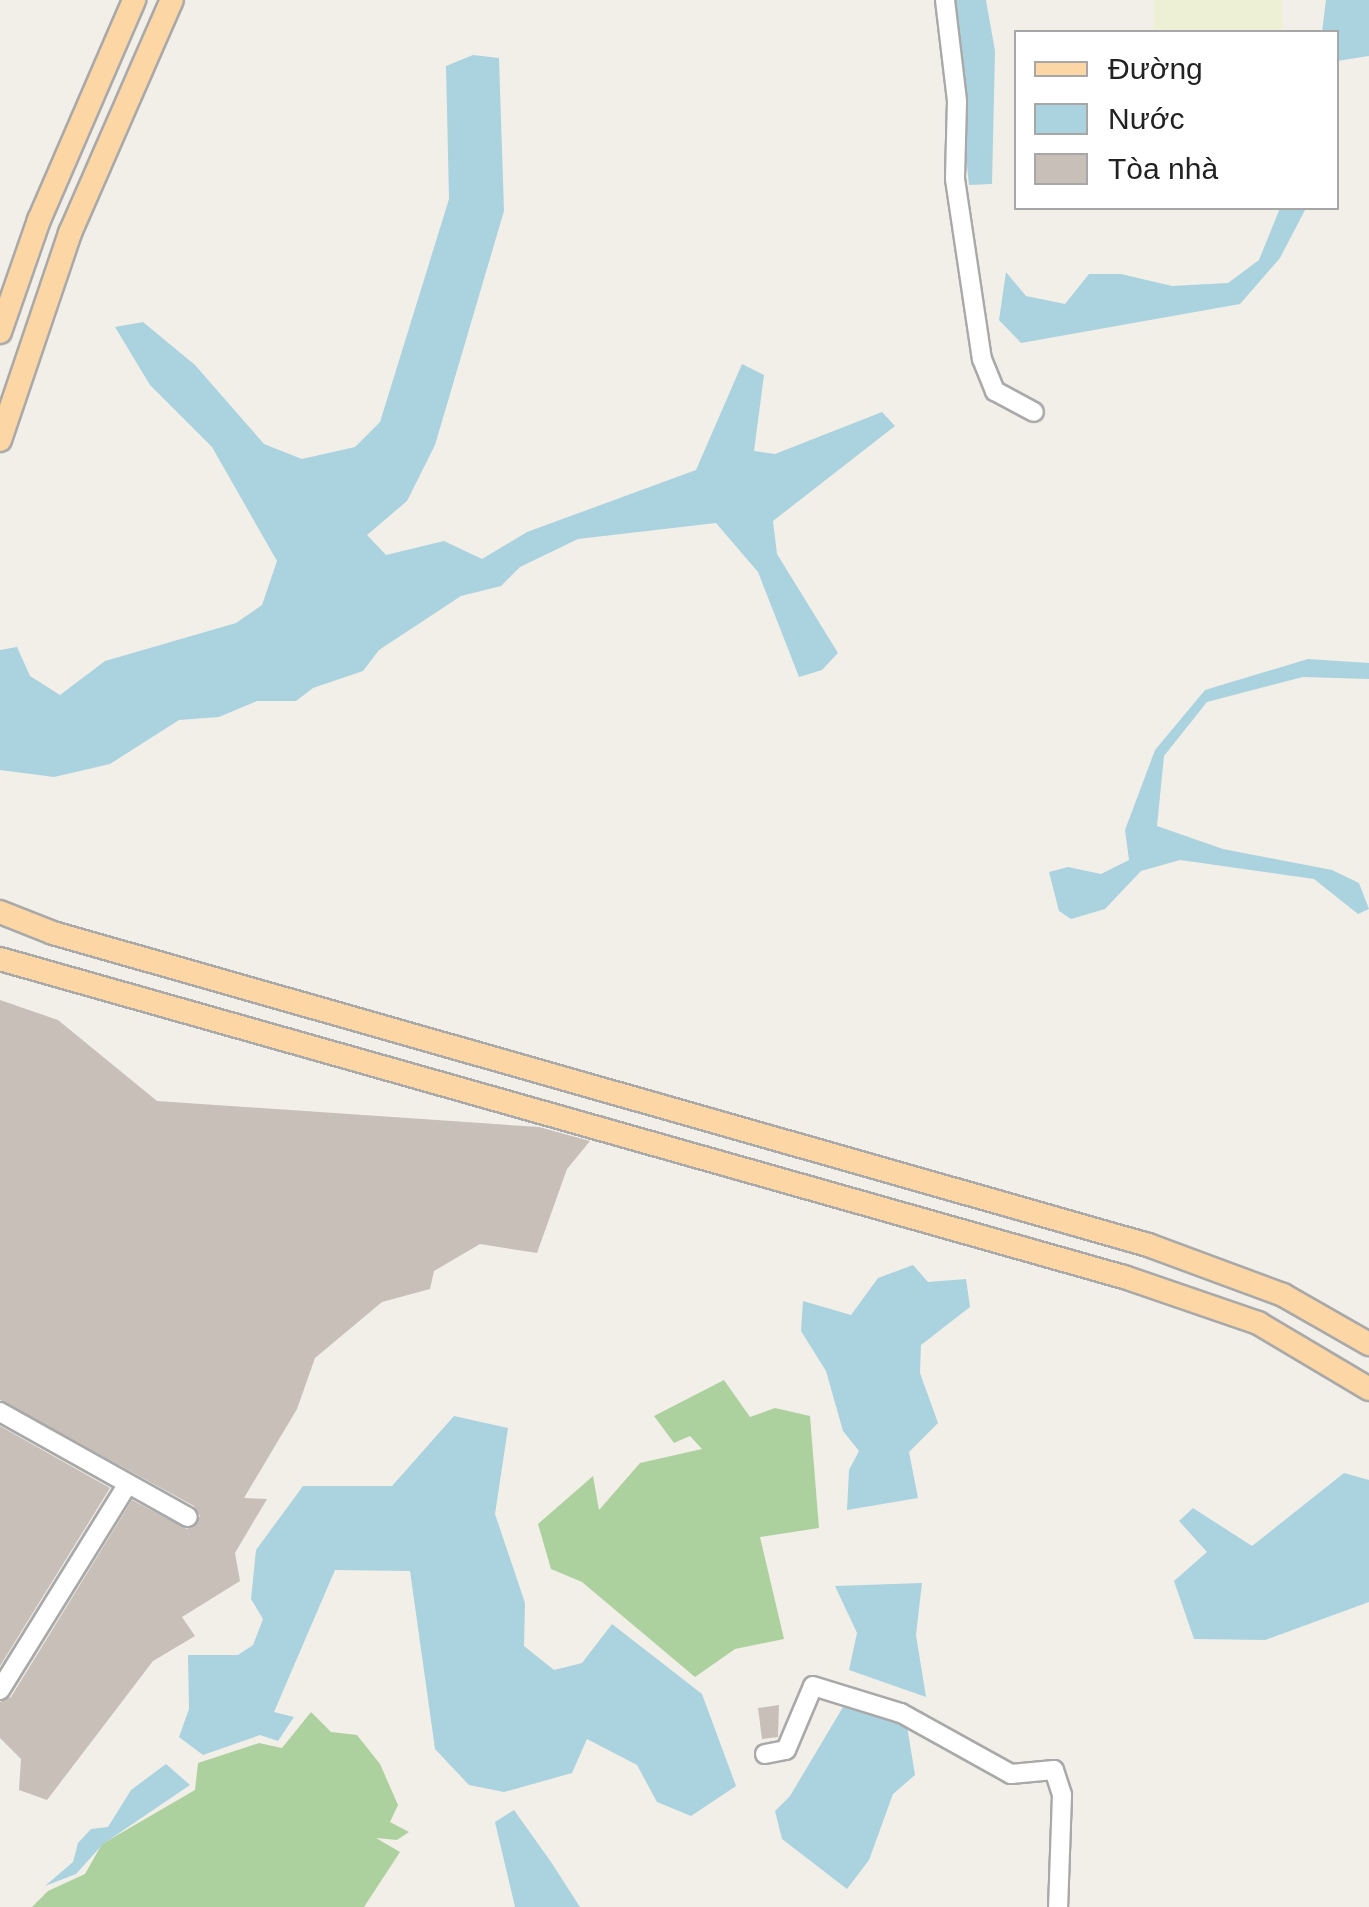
<!DOCTYPE html>
<html>
<head>
<meta charset="utf-8">
<style>
	body { margin:0 }
	#map { position:relative; width:1369px; height:1907px; overflow:hidden; background:#f2efe9; font-family:Helvetica,sans-serif }
	div>[style] { position:absolute }
	.farmland>* { inset:0; background:#eef0d5 }
	.forest>* { inset:0; background:#add19e }
	.water>* { inset:0; background:#aad3df }
	.building>* { inset:0; background:#c7bfb8 }
	.roads { filter:drop-shadow(2px 0 #a9a9a9) drop-shadow(-2px 0 #a9a9a9) drop-shadow(0 2px #a9a9a9) drop-shadow(0 -2px #a9a9a9) }
	.minor>* { height:18px; margin:-9px; padding:0 9px; transform-origin:9px; border-radius:9px; background:#fff }
	.major>* { height:22px; margin:-11px; padding:0 11px; transform-origin:11px; border-radius:11px; background:#fcd6a4 }
	span { translate:-50% -50%; white-space:nowrap; text-align:center; line-height:1.15; -webkit-text-stroke:10px #fff; paint-order:stroke }
	.legend { position:absolute; left:1014px; top:30px; width:325px; height:180px; box-sizing:border-box; background:#fff; border:2px solid #a7a7a7; margin:0; padding:12px 18px; list-style:none; font-size:30px; color:#222 }
	.legend li { display:flex; align-items:center; gap:20px; height:50px }
	.legend b { width:50px; border:2px solid #a7a7a7 }
</style>
</head>
<body>
<div id="map">
	<div class="farmland">
		<div style="clip-path:polygon(1154px 0,1282px 0,1283px 32px,1154px 32px)"></div>
	</div>
	<div class="forest">
		<div style="clip-path:polygon(724px 1380px,750px 1417px,775px 1408px,810px 1416px,819px 1528px,760px 1537px,784px 1639px,735px 1649px,695px 1677px,582px 1582px,551px 1569px,538px 1524px,593px 1476px,599px 1510px,640px 1463px,702px 1449px,690px 1436px,674px 1443px,654px 1416px)"></div>
		<div style="clip-path:polygon(311px 1712px,331px 1732px,357px 1735px,380px 1764px,398px 1805px,390px 1822px,409px 1832px,397px 1840px,376px 1838px,400px 1852px,364px 1907px,32px 1907px,48px 1891px,85px 1874px,102px 1844px,195px 1790px,198px 1763px,259px 1743px,282px 1748px)"></div>
	</div>
	<div class="water">
		<div style="clip-path:polygon(950px 0,986px 0,995px 51px,992px 184px,969px 185px)"></div>
		<div style="clip-path:polygon(1326px 0,1369px 0,1369px 56px,1337px 61px,1336px 32px,1322px 32px)"></div>
		<div style="clip-path:polygon(473px 55px,499px 58px,504px 211px,435px 445px,407px 501px,367px 535px,386px 555px,444px 541px,482px 559px,527px 532px,696px 470px,742px 364px,764px 375px,754px 451px,775px 454px,882px 412px,895px 426px,773px 521px,777px 554px,838px 653px,822px 670px,799px 677px,758px 572px,716px 523px,578px 539px,520px 567px,501px 586px,461px 596px,379px 650px,363px 671px,313px 688px,296px 701px,257px 701px,219px 717px,179px 720px,110px 764px,54px 777px,0 770px,0 650px,17px 647px,30px 676px,60px 695px,105px 661px,236px 623px,262px 605px,277px 561px,212px 447px,150px 385px,115px 327px,143px 322px,195px 365px,264px 444px,302px 459px,355px 447px,380px 422px,449px 199px,446px 66px)"></div>
		<div style="clip-path:polygon(1280px 208px,1306px 208px,1280px 258px,1240px 304px,1021px 343px,999px 320px,1006px 272px,1026px 296px,1065px 304px,1089px 274px,1121px 274px,1172px 286px,1228px 283px,1259px 260px)"></div>
		<div style="clip-path:polygon(1308px 659px,1369px 663px,1369px 679px,1303px 677px,1207px 702px,1164px 756px,1157px 826px,1223px 849px,1332px 870px,1359px 883px,1369px 909px,1358px 914px,1314px 879px,1180px 860px,1141px 871px,1105px 909px,1071px 919px,1059px 911px,1049px 872px,1068px 867px,1101px 874px,1129px 860px,1125px 830px,1155px 750px,1205px 690px)"></div>
		<div style="clip-path:polygon(913px 1265px,928px 1282px,966px 1279px,970px 1307px,921px 1345px,920px 1373px,938px 1423px,909px 1452px,918px 1498px,847px 1510px,849px 1470px,859px 1451px,843px 1431px,826px 1371px,801px 1331px,803px 1301px,851px 1315px,878px 1278px)"></div>
		<div style="clip-path:polygon(454px 1416px,508px 1428px,495px 1514px,525px 1603px,524px 1646px,554px 1670px,582px 1663px,612px 1624px,702px 1694px,736px 1786px,691px 1816px,657px 1802px,637px 1765px,587px 1739px,572px 1773px,504px 1792px,469px 1785px,435px 1749px,410px 1571px,335px 1570px,274px 1712px,294px 1717px,278px 1741px,260px 1735px,203px 1755px,179px 1737px,189px 1709px,188px 1655px,238px 1655px,253px 1645px,263px 1619px,251px 1599px,256px 1550px,303px 1486px,392px 1486px)"></div>
		<div style="clip-path:polygon(1344px 1473px,1369px 1480px,1369px 1602px,1265px 1640px,1194px 1639px,1174px 1581px,1207px 1552px,1179px 1521px,1193px 1508px,1252px 1546px)"></div>
		<div style="clip-path:polygon(922px 1583px,916px 1635px,926px 1697px,849px 1670px,857px 1633px,835px 1586px)"></div>
		<div style="clip-path:polygon(843px 1707px,907px 1726px,915px 1775px,893px 1794px,869px 1860px,847px 1889px,782px 1839px,775px 1811px,790px 1796px)"></div>
		<div style="clip-path:polygon(166px 1764px,190px 1785px,103px 1844px,76px 1874px,45px 1886px,73px 1862px,78px 1843px,91px 1829px,108px 1827px,131px 1790px)"></div>
		<div style="clip-path:polygon(514px 1810px,551px 1862px,580px 1907px,515px 1907px,495px 1822px)"></div>
	</div>
	<div class="building">
		<div style="clip-path:polygon(0 1000px,58px 1020px,157px 1101px,539px 1127px,590px 1141px,567px 1169px,537px 1253px,480px 1244px,434px 1271px,430px 1289px,382px 1302px,315px 1358px,297px 1409px,244px 1498px,267px 1499px,235px 1553px,240px 1581px,182px 1617px,195px 1636px,153px 1661px,47px 1800px,19px 1790px,21px 1759px,0 1738px,0 1702px,11px 1697px,132px 1500px,187px 1529px,200px 1516px,194px 1506px,0 1400px)"></div>
		<div style="clip-path:polygon(0 1426px,110px 1488px,0 1666px)"></div>
		<div style="clip-path:polygon(779px 1705px,778px 1737px,762px 1739px,758px 1708px)"></div>
	</div>
	<div class="roads">
		<div class="minor">
			<div style="left:945px;top:0;width:102px;rotate:83.2deg"></div>
			<div style="left:957px;top:101px;width:78px;rotate:91.5deg"></div>
			<div style="left:955px;top:179px;width:182px;rotate:81.5deg"></div>
			<div style="left:982px;top:359px;width:35px;rotate:68deg"></div>
			<div style="left:995px;top:391px;width:44px;rotate:28.3deg"></div>
			<div style="left:0;top:1412px;width:215px;rotate:29.2deg"></div>
			<div style="left:0;top:1690px;width:241px;rotate:-58.2deg"></div>
			<div style="left:765px;top:1754px;width:21px;rotate:-11deg"></div>
			<div style="left:786px;top:1750px;width:69px;rotate:-67.1deg"></div>
			<div style="left:813px;top:1686px;width:92px;rotate:17.1deg"></div>
			<div style="left:901px;top:1713px;width:126px;rotate:29deg"></div>
			<div style="left:1011px;top:1774px;width:43px;rotate:-5.3deg"></div>
			<div style="left:1054px;top:1770px;width:26px;rotate:72deg"></div>
			<div style="left:1062px;top:1795px;width:112px;rotate:92deg"></div>
		</div>
		<div class="major">
			<div style="left:0;top:332px;width:119px;rotate:-70.8deg"></div>
			<div style="left:39px;top:220px;width:240px;rotate:-66.6deg"></div>
			<div style="left:0;top:440px;width:219px;rotate:-71.3deg"></div>
			<div style="left:70px;top:233px;width:254px;rotate:-66.4deg"></div>
			<div style="left:0;top:912px;width:57px;rotate:21.6deg"></div>
			<div style="left:53px;top:933px;width:1139px;rotate:15.9deg"></div>
			<div style="left:1148px;top:1245px;width:144px;rotate:20.3deg"></div>
			<div style="left:1283px;top:1295px;width:99px;rotate:29.7deg"></div>
			<div style="left:0;top:959px;width:1168px;rotate:15.8deg"></div>
			<div style="left:1124px;top:1277px;width:142px;rotate:18.9deg"></div>
			<div style="left:1258px;top:1323px;width:129px;rotate:30.7deg"></div>
		</div>
	</div>
	<ul class="legend">
	<li><b style="height:12px;background:#fcd6a4"></b>Đường</li>
	<li><b style="height:28px;background:#aad3df"></b>Nước</li>
	<li><b style="height:28px;background:#c7bfb8"></b>Tòa nhà</li>
	</ul>
</div>
</body>
</html>
